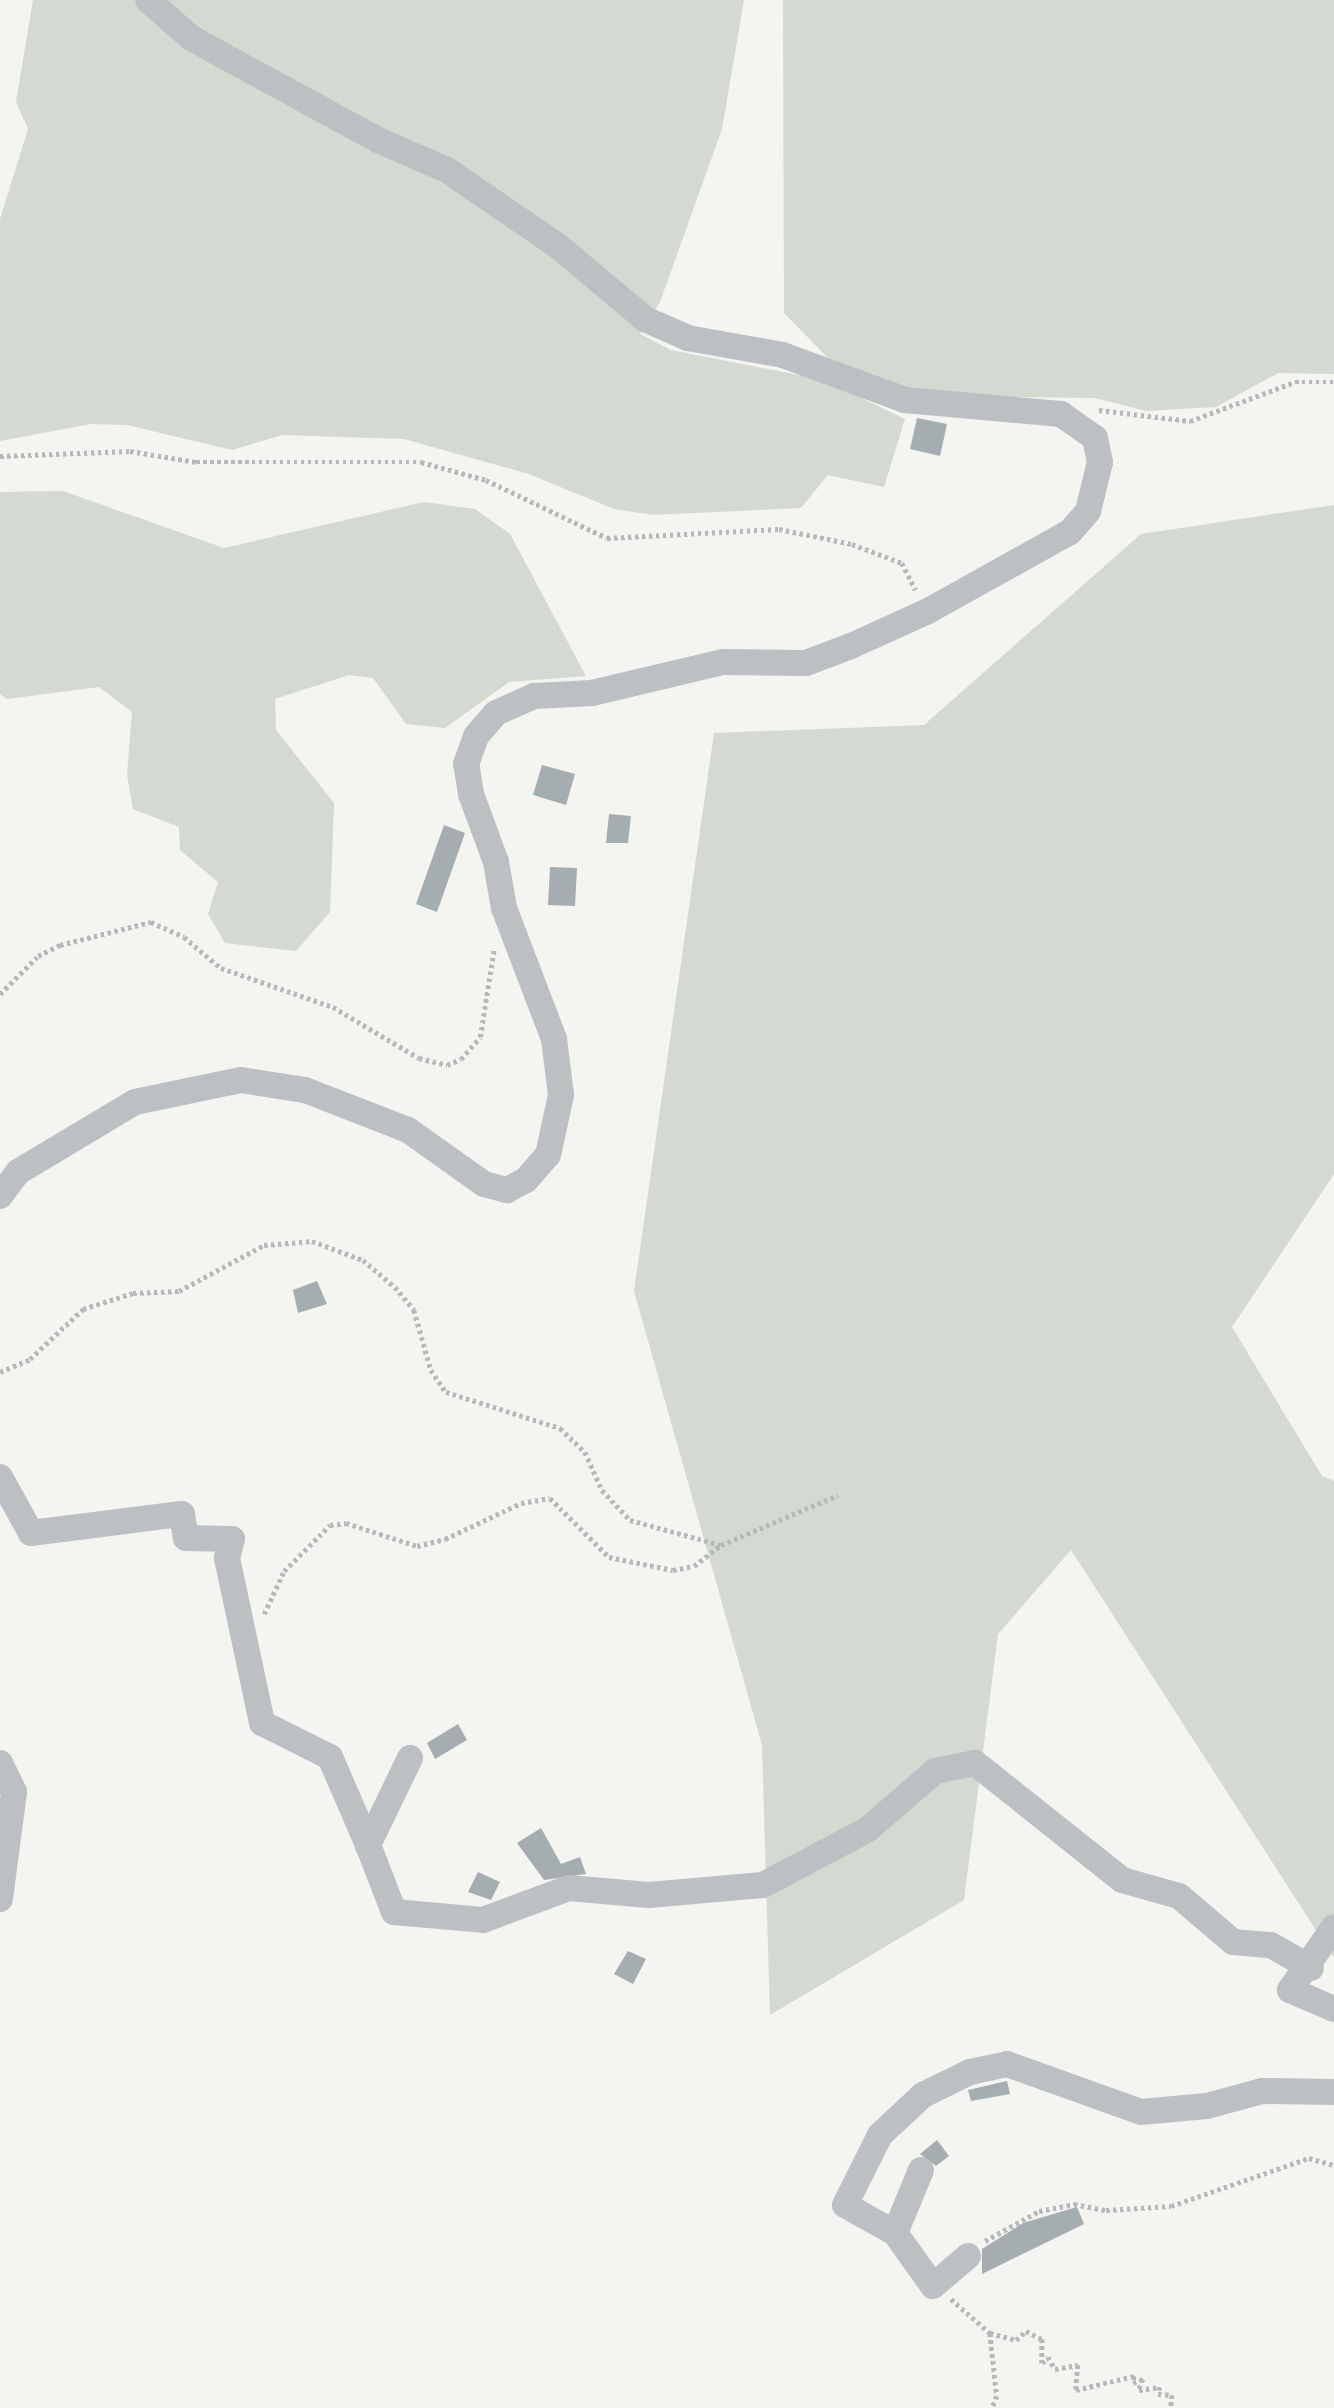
<!DOCTYPE html>
<html>
<head>
<meta charset="utf-8">
<style>
	body { margin:0 }
	#map { position:relative; width:1334px; height:2408px; overflow:hidden; background:#f4f4f1; font-family:"Public Sans",sans-serif }
	div>[style] { position:absolute }
	.green>* { inset:0; background:#d4d9d1 }
	.building>* { inset:0; background:#a6adb1 }
	.path>* { height:4.5px; margin-top:-2.25px; transform-origin:0; background:repeating-linear-gradient(90deg,#b6b9bb 0 3.5px,transparent 0 7px) }
	.street>* { height:26px; margin:-13px; padding:0 13px; transform-origin:13px; border-radius:13px; background:#bcc0c3 }
	span { translate:-50% -50%; white-space:nowrap; text-align:center; line-height:1.15; -webkit-text-stroke:7px #fff; paint-order:stroke }
</style>
</head>
<body>
<div id="map">
	<div class="green">
		<div style="clip-path:polygon(33px 0,744px 0,722px 129px,660px 302px,640px 334px,671px 350px,824px 380px,905px 419px,884px 487px,828px 475px,801px 508px,653px 515px,614px 509px,529px 474px,404px 439px,282px 435px,232px 450px,127px 425px,91px 424px,0 441px,0 219px,28px 129px,16px 102px)"></div>
		<div style="clip-path:polygon(783px 0,1334px 0,1334px 374px,1278px 373px,1216px 407px,1146px 411px,1095px 398px,952px 396px,881px 385px,827px 357px,784px 313px)"></div>
		<div style="clip-path:polygon(63px 491px,224px 548px,424px 502px,475px 509px,510px 534px,586px 676px,509px 682px,445px 728px,406px 724px,373px 678px,349px 675px,275px 699px,276px 730px,334px 803px,330px 912px,296px 951px,225px 943px,208px 914px,218px 882px,180px 850px,179px 827px,133px 809px,127px 775px,132px 712px,99px 687px,7px 699px,0 694px,0 492px)"></div>
		<div style="clip-path:polygon(1334px 505px,1334px 1174px,1232px 1327px,1322px 1476px,1334px 1481px,1334px 1958px,1071px 1550px,998px 1634px,964px 1900px,770px 2015px,762px 1745px,634px 1291px,714px 733px,924px 725px,1141px 534px)"></div>
	</div>
	<div class="building">
		<div style="clip-path:polygon(917px 418px,947px 424px,940px 456px,910px 449px)"></div>
		<div style="clip-path:polygon(542px 765px,575px 774px,566px 805px,533px 795px)"></div>
		<div style="clip-path:polygon(609px 814px,631px 816px,628px 843px,606px 843px)"></div>
		<div style="clip-path:polygon(444px 825px,465px 833px,437px 912px,416px 904px)"></div>
		<div style="clip-path:polygon(550px 867px,577px 868px,575px 906px,548px 905px)"></div>
		<div style="clip-path:polygon(317px 1281px,327px 1304px,298px 1313px,293px 1290px)"></div>
		<div style="clip-path:polygon(458px 1724px,467px 1740px,435px 1759px,427px 1743px)"></div>
		<div style="clip-path:polygon(541px 1828px,561px 1864px,580px 1857px,586px 1874px,544px 1880px,517px 1843px)"></div>
		<div style="clip-path:polygon(478px 1872px,500px 1882px,491px 1900px,468px 1892px)"></div>
		<div style="clip-path:polygon(628px 1951px,646px 1959px,633px 1984px,614px 1974px)"></div>
		<div style="clip-path:polygon(1007px 2081px,1010px 2094px,971px 2101px,968px 2090px)"></div>
		<div style="clip-path:polygon(937px 2140px,949px 2156px,936px 2166px,920px 2154px)"></div>
		<div style="clip-path:polygon(1077px 2207px,1084px 2224px,982px 2274px,982px 2249px,1023px 2223px)"></div>
	</div>
	<div class="path">
		<div style="left:1099px;top:410px;width:92px;rotate:6.9deg"></div>
		<div style="left:1190px;top:421px;width:112px;rotate:-20.4deg"></div>
		<div style="left:1295px;top:382px;width:39px"></div>
		<div style="left:0;top:456px;width:130px;rotate:-2.2deg"></div>
		<div style="left:130px;top:451px;width:67px;rotate:9.5deg"></div>
		<div style="left:196px;top:462px;width:225px"></div>
		<div style="left:421px;top:462px;width:67px;rotate:15.5deg"></div>
		<div style="left:486px;top:480px;width:134px;rotate:25.6deg"></div>
		<div style="left:607px;top:538px;width:172px;rotate:-3deg"></div>
		<div style="left:779px;top:529px;width:75px;rotate:11.6deg"></div>
		<div style="left:852px;top:544px;width:53px;rotate:20.8deg"></div>
		<div style="left:902px;top:563px;width:30px;rotate:63deg"></div>
		<div style="left:0;top:994px;width:54px;rotate:-45deg"></div>
		<div style="left:38px;top:956px;width:25px;rotate:-27deg"></div>
		<div style="left:60px;top:945px;width:94px;rotate:-14.2deg"></div>
		<div style="left:151px;top:922px;width:36px;rotate:24deg"></div>
		<div style="left:184px;top:937px;width:48px;rotate:40deg"></div>
		<div style="left:221px;top:968px;width:119px;rotate:19.2deg"></div>
		<div style="left:333px;top:1007px;width:100px;rotate:30.7deg"></div>
		<div style="left:419px;top:1058px;width:29px;rotate:14deg"></div>
		<div style="left:447px;top:1065px;width:15px;rotate:-23deg"></div>
		<div style="left:461px;top:1059px;width:29px;rotate:-49deg"></div>
		<div style="left:480px;top:1037px;width:88px;rotate:-80.9deg"></div>
		<div style="left:0;top:1372px;width:33px;rotate:-23deg"></div>
		<div style="left:30px;top:1359px;width:73px;rotate:-43.3deg"></div>
		<div style="left:83px;top:1309px;width:52px;rotate:-17.7deg"></div>
		<div style="left:133px;top:1293px;width:46px;rotate:-2.5deg"></div>
		<div style="left:179px;top:1291px;width:97px;rotate:-28.4deg"></div>
		<div style="left:264px;top:1245px;width:48px;rotate:-4.8deg"></div>
		<div style="left:312px;top:1241px;width:54px;rotate:20.4deg"></div>
		<div style="left:363px;top:1260px;width:42px;rotate:40.2deg"></div>
		<div style="left:395px;top:1287px;width:30px;rotate:50deg"></div>
		<div style="left:414px;top:1310px;width:62px;rotate:74.2deg"></div>
		<div style="left:431px;top:1370px;width:27px;rotate:56deg"></div>
		<div style="left:446px;top:1392px;width:120px;rotate:17.5deg"></div>
		<div style="left:560px;top:1428px;width:35px;rotate:44deg"></div>
		<div style="left:585px;top:1452px;width:42px;rotate:65.9deg"></div>
		<div style="left:602px;top:1490px;width:41px;rotate:47deg"></div>
		<div style="left:630px;top:1520px;width:94px;rotate:15.4deg"></div>
		<div style="left:264px;top:1614px;width:47px;rotate:-65.1deg"></div>
		<div style="left:284px;top:1571px;width:65px;rotate:-45deg"></div>
		<div style="left:330px;top:1525px;width:16px;rotate:-7deg"></div>
		<div style="left:346px;top:1523px;width:75px;rotate:17.9deg"></div>
		<div style="left:417px;top:1546px;width:29px;rotate:-14deg"></div>
		<div style="left:445px;top:1539px;width:84px;rotate:-25.3deg"></div>
		<div style="left:521px;top:1503px;width:29px;rotate:-10deg"></div>
		<div style="left:550px;top:1498px;width:83px;rotate:45deg"></div>
		<div style="left:609px;top:1557px;width:65px;rotate:11.5deg"></div>
		<div style="left:673px;top:1570px;width:21px;rotate:-11deg"></div>
		<div style="left:694px;top:1566px;width:34px;rotate:-38deg"></div>
		<div style="left:721px;top:1545px;width:127px;rotate:-23.1deg"></div>
		<div style="left:985px;top:2241px;width:62px;rotate:-29.1deg"></div>
		<div style="left:1039px;top:2211px;width:36px;rotate:-11deg"></div>
		<div style="left:1074px;top:2204px;width:33px;rotate:11deg"></div>
		<div style="left:1106px;top:2210px;width:65px;rotate:-3.5deg"></div>
		<div style="left:1171px;top:2206px;width:146px;rotate:-19.2deg"></div>
		<div style="left:1309px;top:2158px;width:26px;rotate:16deg"></div>
		<div style="left:951px;top:2299px;width:52px;rotate:41.1deg"></div>
		<div style="left:990px;top:2333px;width:63px;rotate:83.7deg"></div>
		<div style="left:997px;top:2396px;width:13px;rotate:113deg"></div>
		<div style="left:990px;top:2333px;width:27px;rotate:15deg"></div>
		<div style="left:1016px;top:2340px;width:13px;rotate:-42deg"></div>
		<div style="left:1026px;top:2331px;width:18px;rotate:27deg"></div>
		<div style="left:1042px;top:2339px;width:24px;rotate:90deg"></div>
		<div style="left:1042px;top:2363px;width:8px;rotate:-45deg"></div>
		<div style="left:1048px;top:2357px;width:14px;rotate:60deg"></div>
		<div style="left:1055px;top:2369px;width:23px;rotate:-10deg"></div>
		<div style="left:1078px;top:2365px;width:25px;rotate:95deg"></div>
		<div style="left:1076px;top:2390px;width:60px;rotate:-13.6deg"></div>
		<div style="left:1134px;top:2376px;width:7px;rotate:98deg"></div>
		<div style="left:1133px;top:2383px;width:11px;rotate:-22deg"></div>
		<div style="left:1143px;top:2379px;width:12px;rotate:110deg"></div>
		<div style="left:1139px;top:2390px;width:21px;rotate:-8deg"></div>
		<div style="left:1160px;top:2387px;width:7px;rotate:106deg"></div>
		<div style="left:1158px;top:2394px;width:14px;rotate:4deg"></div>
		<div style="left:1172px;top:2395px;width:13px;rotate:94deg"></div>
	</div>
	<div class="street">
		<div style="left:0;top:1196px;width:30px;rotate:-53deg"></div>
		<div style="left:18px;top:1172px;width:136px;rotate:-30.9deg"></div>
		<div style="left:135px;top:1102px;width:108px;rotate:-11.7deg"></div>
		<div style="left:241px;top:1080px;width:65px;rotate:8.9deg"></div>
		<div style="left:305px;top:1090px;width:110px;rotate:21.2deg"></div>
		<div style="left:408px;top:1130px;width:93px;rotate:35.4deg"></div>
		<div style="left:484px;top:1184px;width:24px;rotate:15deg"></div>
		<div style="left:507px;top:1190px;width:21px;rotate:-28deg"></div>
		<div style="left:526px;top:1180px;width:33px;rotate:-49deg"></div>
		<div style="left:548px;top:1155px;width:61px;rotate:-77.8deg"></div>
		<div style="left:561px;top:1095px;width:56px;rotate:-97.1deg"></div>
		<div style="left:554px;top:1039px;width:140px;rotate:-110.9deg"></div>
		<div style="left:504px;top:908px;width:47px;rotate:-99.9deg"></div>
		<div style="left:496px;top:862px;width:72px;rotate:-110.2deg"></div>
		<div style="left:471px;top:794px;width:30px;rotate:-99deg"></div>
		<div style="left:466px;top:764px;width:30px;rotate:-70deg"></div>
		<div style="left:476px;top:736px;width:30px;rotate:-49deg"></div>
		<div style="left:496px;top:713px;width:42px;rotate:-24.1deg"></div>
		<div style="left:534px;top:696px;width:58px;rotate:-3deg"></div>
		<div style="left:592px;top:693px;width:135px;rotate:-13.3deg"></div>
		<div style="left:723px;top:662px;width:83px;rotate:0.7deg"></div>
		<div style="left:806px;top:663px;width:48px;rotate:-20.7deg"></div>
		<div style="left:851px;top:646px;width:85px;rotate:-24.4deg"></div>
		<div style="left:928px;top:611px;width:162px;rotate:-29.1deg"></div>
		<div style="left:1070px;top:532px;width:28px;rotate:-49deg"></div>
		<div style="left:1088px;top:511px;width:50px;rotate:-76.2deg"></div>
		<div style="left:1100px;top:462px;width:25px;rotate:-102deg"></div>
		<div style="left:1095px;top:438px;width:42px;rotate:-144.8deg"></div>
		<div style="left:1061px;top:414px;width:157px;rotate:-174.9deg"></div>
		<div style="left:905px;top:400px;width:130px;rotate:-159.8deg"></div>
		<div style="left:783px;top:355px;width:97px;rotate:-169.9deg"></div>
		<div style="left:688px;top:338px;width:47px;rotate:-156.2deg"></div>
		<div style="left:645px;top:319px;width:114px;rotate:-140deg"></div>
		<div style="left:558px;top:246px;width:135px;rotate:-145.6deg"></div>
		<div style="left:447px;top:170px;width:75px;rotate:-156.5deg"></div>
		<div style="left:378px;top:140px;width:213px;rotate:-151.4deg"></div>
		<div style="left:191px;top:38px;width:57px;rotate:-138.5deg"></div>
		<div style="left:0;top:1477px;width:64px;rotate:61deg"></div>
		<div style="left:31px;top:1533px;width:152px;rotate:-7.2deg"></div>
		<div style="left:182px;top:1514px;width:24px;rotate:81deg"></div>
		<div style="left:186px;top:1538px;width:46px;rotate:1.2deg"></div>
		<div style="left:232px;top:1539px;width:20px;rotate:105deg"></div>
		<div style="left:227px;top:1558px;width:169px;rotate:78deg"></div>
		<div style="left:262px;top:1723px;width:76px;rotate:26.6deg"></div>
		<div style="left:330px;top:1757px;width:96px;rotate:66.6deg"></div>
		<div style="left:410px;top:1758px;width:97px;rotate:115.8deg"></div>
		<div style="left:368px;top:1845px;width:72px;rotate:68.8deg"></div>
		<div style="left:394px;top:1912px;width:89px;rotate:5.1deg"></div>
		<div style="left:483px;top:1920px;width:92px;rotate:-20.4deg"></div>
		<div style="left:569px;top:1888px;width:80px;rotate:5deg"></div>
		<div style="left:649px;top:1895px;width:114px;rotate:-5deg"></div>
		<div style="left:763px;top:1885px;width:118px;rotate:-27.9deg"></div>
		<div style="left:867px;top:1830px;width:90px;rotate:-40.9deg"></div>
		<div style="left:935px;top:1771px;width:41px;rotate:-11.3deg"></div>
		<div style="left:975px;top:1763px;width:188px;rotate:38.5deg"></div>
		<div style="left:1122px;top:1880px;width:59px;rotate:15.7deg"></div>
		<div style="left:1179px;top:1896px;width:71px;rotate:40.4deg"></div>
		<div style="left:1233px;top:1942px;width:38px;rotate:5deg"></div>
		<div style="left:1271px;top:1945px;width:46px;rotate:29.9deg"></div>
		<div style="left:0;top:1763px;width:32px;rotate:64deg"></div>
		<div style="left:14px;top:1792px;width:108px;rotate:97.5deg"></div>
		<div style="left:1334px;top:1927px;width:77px;rotate:124.9deg"></div>
		<div style="left:1290px;top:1990px;width:48px;rotate:23.4deg"></div>
		<div style="left:921px;top:2170px;width:68px;rotate:112.4deg"></div>
		<div style="left:895px;top:2233px;width:65px;rotate:54.4deg"></div>
		<div style="left:933px;top:2286px;width:46px;rotate:-40.6deg"></div>
		<div style="left:895px;top:2233px;width:57px;rotate:-150.8deg"></div>
		<div style="left:845px;top:2205px;width:78px;rotate:-63.4deg"></div>
		<div style="left:880px;top:2135px;width:59px;rotate:-42.9deg"></div>
		<div style="left:923px;top:2095px;width:52px;rotate:-26.1deg"></div>
		<div style="left:970px;top:2072px;width:38px;rotate:-12deg"></div>
		<div style="left:1007px;top:2064px;width:142px;rotate:19.7deg"></div>
		<div style="left:1141px;top:2112px;width:66px;rotate:-5.2deg"></div>
		<div style="left:1207px;top:2106px;width:57px;rotate:-15.3deg"></div>
		<div style="left:1262px;top:2091px;width:72px;rotate:0.8deg"></div>
	</div>
</div>
</body>
</html>
